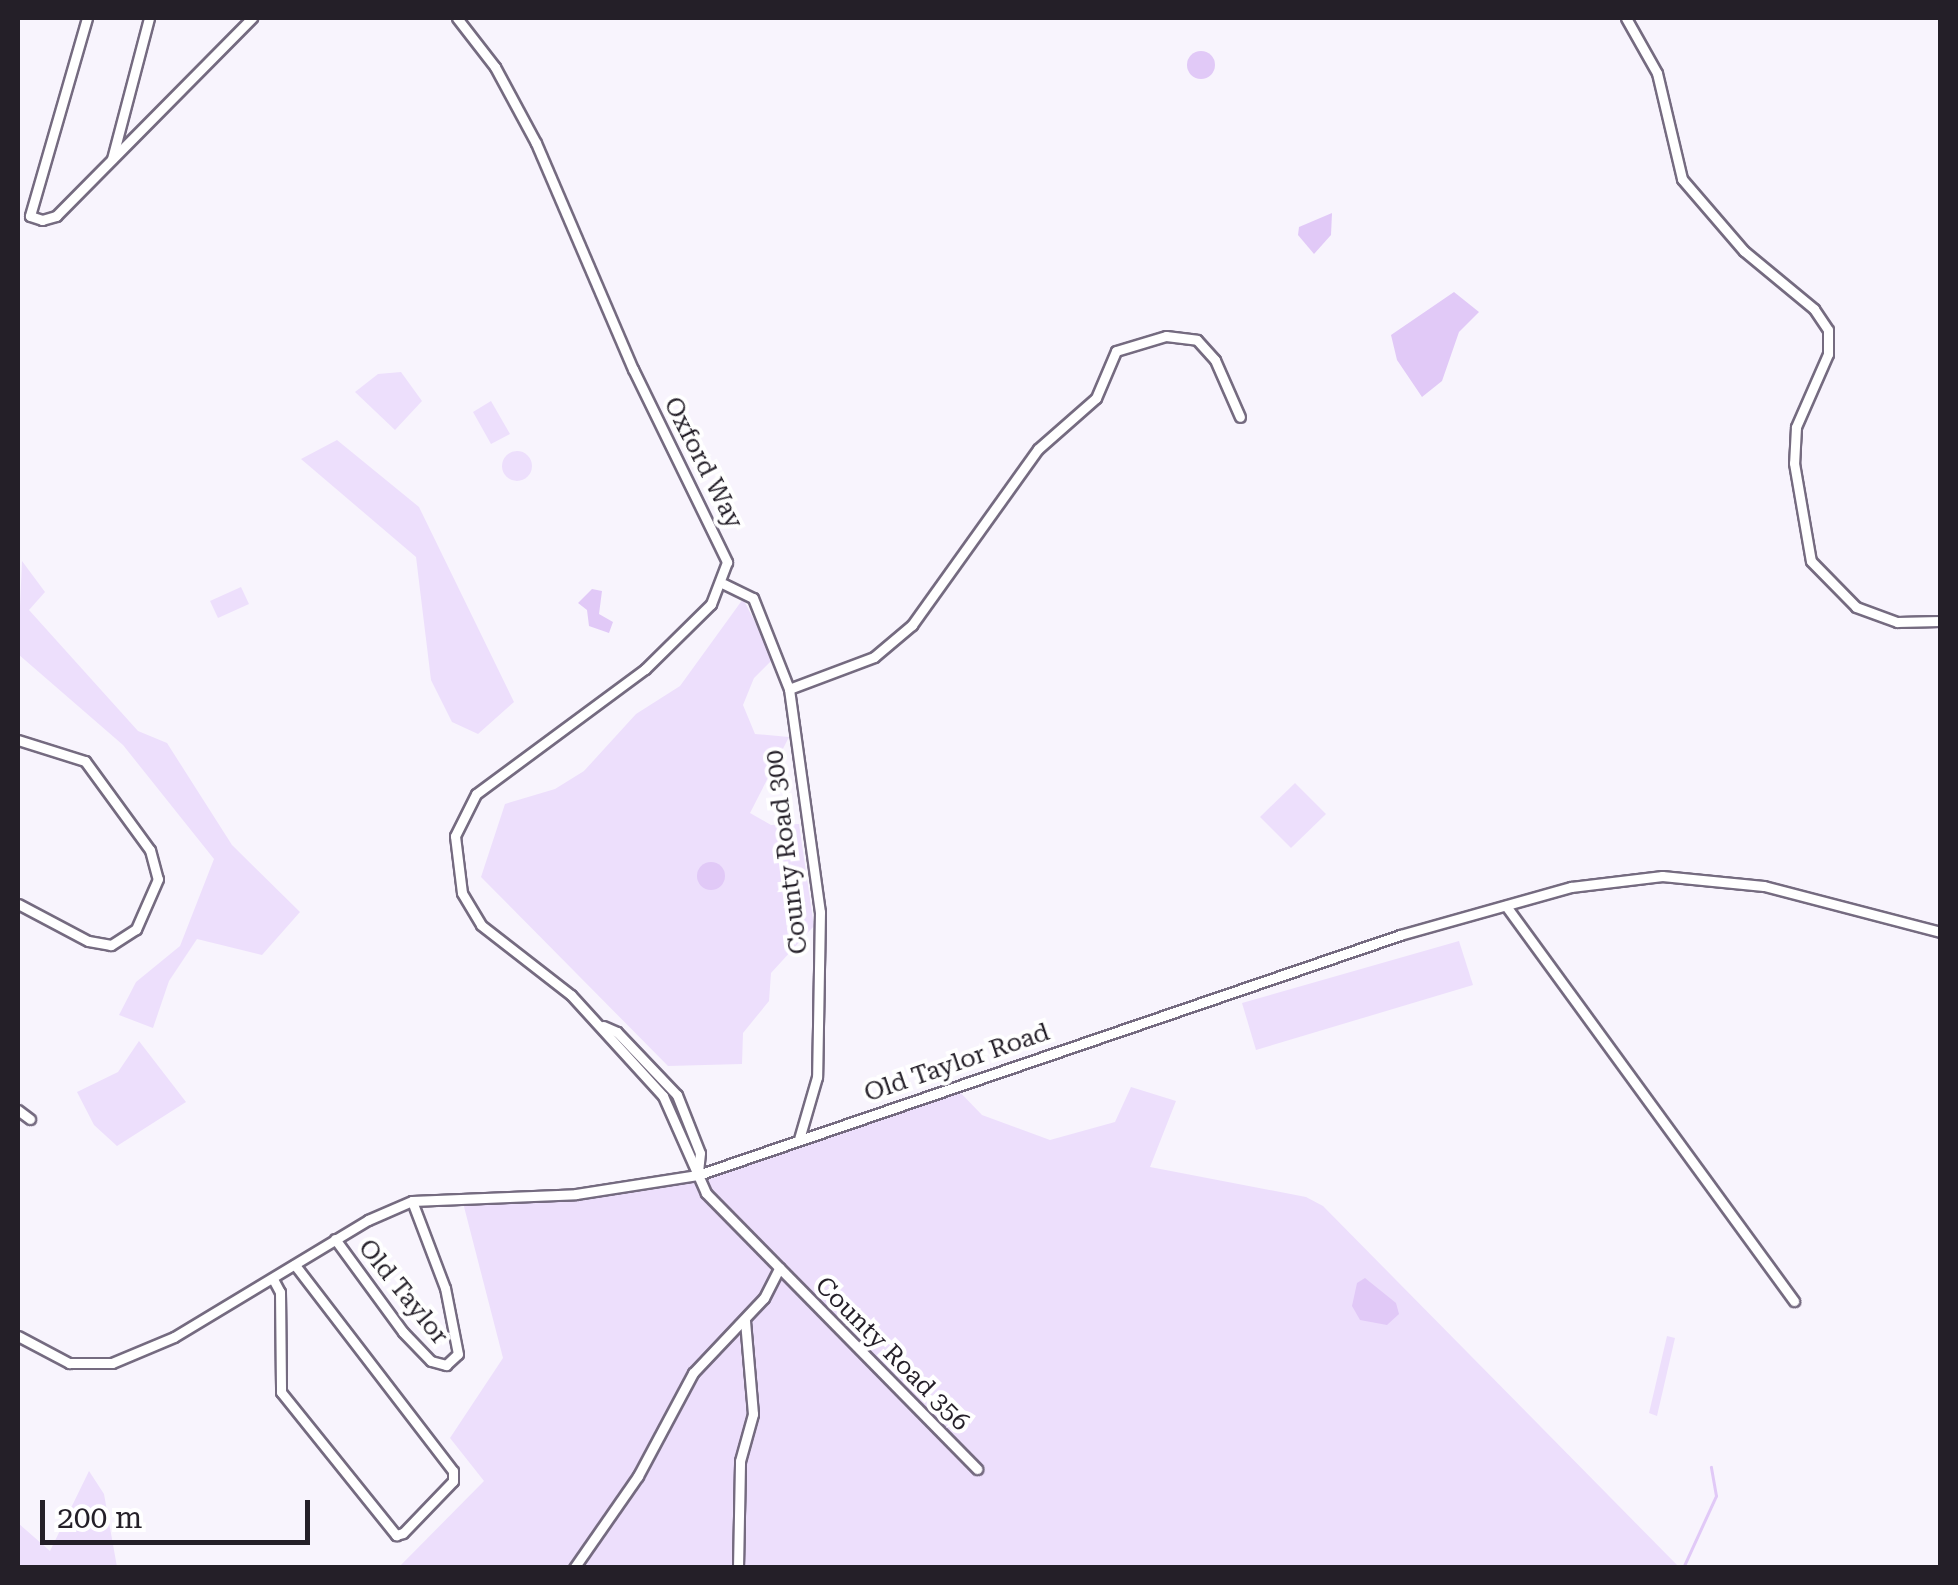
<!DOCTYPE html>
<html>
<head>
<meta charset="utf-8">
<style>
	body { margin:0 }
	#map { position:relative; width:1958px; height:1585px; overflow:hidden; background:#f8f4fd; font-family:"Roboto Serif",serif }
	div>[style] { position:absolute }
	.green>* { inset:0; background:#eddffc }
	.round { border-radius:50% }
	.water>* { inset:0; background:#e1c9f7 }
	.stream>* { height:2.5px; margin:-1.25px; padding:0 1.25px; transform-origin:1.25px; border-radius:1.25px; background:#e1c9f7 }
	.roads { filter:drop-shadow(2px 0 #756b80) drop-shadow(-2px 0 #756b80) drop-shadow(0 2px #756b80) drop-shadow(0 -2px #756b80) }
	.minor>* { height:9px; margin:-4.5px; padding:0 4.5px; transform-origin:4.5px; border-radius:4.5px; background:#fff }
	span { translate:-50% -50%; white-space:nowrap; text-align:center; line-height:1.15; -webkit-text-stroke:8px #fff; paint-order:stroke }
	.street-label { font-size:25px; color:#241f28 }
	.frame { position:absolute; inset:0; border:20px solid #241f28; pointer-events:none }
	.scale { position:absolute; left:40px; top:1500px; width:270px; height:45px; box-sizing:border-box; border:5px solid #241f28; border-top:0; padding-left:12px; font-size:30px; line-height:35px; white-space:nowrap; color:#241f28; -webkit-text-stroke:8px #fff; paint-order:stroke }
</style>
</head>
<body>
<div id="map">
	<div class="green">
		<div style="clip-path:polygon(401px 372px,422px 401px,395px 430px,355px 392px,378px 374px)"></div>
		<div style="clip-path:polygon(491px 401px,510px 434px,491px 444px,473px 412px)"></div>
		<div style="clip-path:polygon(337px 440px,419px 507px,514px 702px,478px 734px,452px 722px,431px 680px,416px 557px,301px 459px)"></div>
		<div class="round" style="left:502px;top:451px;width:30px;height:30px"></div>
		<div style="clip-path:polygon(22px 561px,45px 592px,29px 610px,138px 731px,167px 743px,232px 845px,300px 912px,262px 955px,197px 939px,169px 981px,153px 1028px,119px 1015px,136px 982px,180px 946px,214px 859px,123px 745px,18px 654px)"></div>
		<div style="clip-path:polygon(241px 587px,249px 604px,218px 618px,210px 601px)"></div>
		<div style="clip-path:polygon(743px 599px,774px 658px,754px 678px,743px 705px,755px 734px,789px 737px,750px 813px,771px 825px,799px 824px,814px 926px,771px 973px,769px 1001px,743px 1033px,742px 1064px,668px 1066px,481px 877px,505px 804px,555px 789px,584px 771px,636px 714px,680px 686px)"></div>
		<div style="clip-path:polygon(1295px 783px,1326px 814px,1291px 848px,1260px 817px)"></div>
		<div style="clip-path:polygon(1459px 941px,1473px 985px,1256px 1050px,1242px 1003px)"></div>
		<div style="clip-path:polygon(139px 1041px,186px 1102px,117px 1146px,94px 1125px,77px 1092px,118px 1072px)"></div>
		<div style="clip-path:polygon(953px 1085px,982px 1115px,1050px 1140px,1115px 1122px,1131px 1087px,1176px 1101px,1150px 1167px,1306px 1197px,1323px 1206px,1679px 1567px,398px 1568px,484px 1481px,450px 1438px,503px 1358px,461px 1195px,572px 1194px,698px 1175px)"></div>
		<div style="clip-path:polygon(1667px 1336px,1675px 1338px,1657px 1416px,1649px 1413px)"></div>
		<div style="clip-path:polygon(89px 1471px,104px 1494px,117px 1567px,18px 1567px,18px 1523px,50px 1551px)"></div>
	</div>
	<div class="water">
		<div class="round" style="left:1187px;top:51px;width:28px;height:28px"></div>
		<div style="clip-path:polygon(1332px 213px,1331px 235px,1314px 254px,1298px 235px,1299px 227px)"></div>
		<div style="clip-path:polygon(1454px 292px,1479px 312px,1459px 332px,1442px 381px,1422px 397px,1397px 360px,1391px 335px)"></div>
		<div style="clip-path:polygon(592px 589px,602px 591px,599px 614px,613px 622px,609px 633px,589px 626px,587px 610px,578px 603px)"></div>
		<div class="round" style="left:697px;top:862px;width:28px;height:28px"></div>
		<div style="clip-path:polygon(1365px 1278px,1396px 1303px,1399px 1314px,1387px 1325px,1360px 1320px,1352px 1306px,1357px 1283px)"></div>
	</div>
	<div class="stream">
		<div style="left:1683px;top:1568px;width:79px;rotate:-65.4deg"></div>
		<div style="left:1716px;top:1496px;width:29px;rotate:-100deg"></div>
	</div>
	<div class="roads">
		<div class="minor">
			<div style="left:87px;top:18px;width:206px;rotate:106.1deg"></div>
			<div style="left:30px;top:216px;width:13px;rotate:18deg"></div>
			<div style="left:42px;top:220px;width:15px;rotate:-16deg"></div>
			<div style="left:56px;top:216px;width:279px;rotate:-45.3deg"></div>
			<div style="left:457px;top:18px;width:62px;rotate:52.2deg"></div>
			<div style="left:495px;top:67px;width:86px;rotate:61.7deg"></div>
			<div style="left:536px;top:143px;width:246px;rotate:66.8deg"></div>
			<div style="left:633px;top:369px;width:215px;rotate:64deg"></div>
			<div style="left:727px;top:562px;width:45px;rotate:110.9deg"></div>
			<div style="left:711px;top:604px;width:93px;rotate:135.4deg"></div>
			<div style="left:645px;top:669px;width:210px;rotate:143.5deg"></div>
			<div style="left:476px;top:794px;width:47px;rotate:116.6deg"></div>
			<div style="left:455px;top:836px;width:57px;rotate:83deg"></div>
			<div style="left:462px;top:893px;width:37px;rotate:59deg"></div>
			<div style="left:481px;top:925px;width:114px;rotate:37.9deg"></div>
			<div style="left:571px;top:995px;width:137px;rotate:47.7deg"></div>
			<div style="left:663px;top:1096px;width:106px;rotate:66.1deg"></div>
			<div style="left:706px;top:1193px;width:387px;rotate:45.5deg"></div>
			<div style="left:1626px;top:18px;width:63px;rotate:60.6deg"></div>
			<div style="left:1657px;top:73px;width:109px;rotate:76.7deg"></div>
			<div style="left:1682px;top:179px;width:95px;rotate:49.3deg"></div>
			<div style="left:1744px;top:251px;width:91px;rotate:39.6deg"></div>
			<div style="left:1814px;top:309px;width:25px;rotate:56deg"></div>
			<div style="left:1828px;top:330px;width:24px;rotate:90deg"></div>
			<div style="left:1828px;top:354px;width:80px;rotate:113.7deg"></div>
			<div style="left:1796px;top:427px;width:36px;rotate:93deg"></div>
			<div style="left:1794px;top:463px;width:99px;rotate:80.2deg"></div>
			<div style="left:1811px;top:561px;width:64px;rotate:45.6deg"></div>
			<div style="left:1856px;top:607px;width:44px;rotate:20.1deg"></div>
			<div style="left:1897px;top:622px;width:43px;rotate:-1.3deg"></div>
			<div style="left:112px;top:159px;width:146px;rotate:-75.3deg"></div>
			<div style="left:724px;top:584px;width:32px;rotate:26deg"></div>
			<div style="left:753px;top:598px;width:98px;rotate:68.4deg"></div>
			<div style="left:789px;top:689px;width:225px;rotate:82.1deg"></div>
			<div style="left:820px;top:912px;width:165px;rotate:91deg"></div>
			<div style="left:817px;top:1077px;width:65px;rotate:106.2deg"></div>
			<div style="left:789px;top:689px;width:91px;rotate:-20.6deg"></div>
			<div style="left:874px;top:657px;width:50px;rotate:-40.1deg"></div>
			<div style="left:912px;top:625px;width:216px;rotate:-54.4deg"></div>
			<div style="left:1038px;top:449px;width:77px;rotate:-41.3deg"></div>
			<div style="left:1096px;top:398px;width:51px;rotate:-66.9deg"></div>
			<div style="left:1116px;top:351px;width:52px;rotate:-16.7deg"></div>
			<div style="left:1166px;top:336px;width:31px;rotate:7deg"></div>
			<div style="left:1197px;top:340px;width:27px;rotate:48deg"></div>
			<div style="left:1215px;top:360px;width:62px;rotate:66.3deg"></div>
			<div style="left:18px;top:740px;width:70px;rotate:17.4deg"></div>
			<div style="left:85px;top:761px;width:110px;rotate:53.9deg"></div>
			<div style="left:150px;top:850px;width:30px;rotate:75deg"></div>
			<div style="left:158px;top:879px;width:55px;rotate:113.7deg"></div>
			<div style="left:136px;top:929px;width:30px;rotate:147deg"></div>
			<div style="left:111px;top:945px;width:23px;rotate:-170deg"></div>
			<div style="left:88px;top:941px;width:79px;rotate:-152.1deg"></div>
			<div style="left:1506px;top:906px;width:489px;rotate:53.9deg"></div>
			<div style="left:603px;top:1026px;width:15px;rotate:23deg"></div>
			<div style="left:617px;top:1032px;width:87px;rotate:46.4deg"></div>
			<div style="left:677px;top:1095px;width:62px;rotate:68.4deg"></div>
			<div style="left:700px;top:1153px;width:19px;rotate:96deg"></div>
			<div style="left:18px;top:1110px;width:15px;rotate:37deg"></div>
			<div style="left:335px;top:1239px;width:115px;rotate:53.8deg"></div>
			<div style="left:403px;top:1332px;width:40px;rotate:46deg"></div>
			<div style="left:431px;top:1361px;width:16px;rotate:15deg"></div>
			<div style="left:446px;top:1365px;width:16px;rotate:-43deg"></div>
			<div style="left:458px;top:1354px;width:67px;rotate:-101.1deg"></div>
			<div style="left:445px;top:1288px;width:93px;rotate:-110.8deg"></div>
			<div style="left:273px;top:1279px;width:15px;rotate:62deg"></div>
			<div style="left:280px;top:1292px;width:100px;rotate:89.4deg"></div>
			<div style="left:281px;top:1392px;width:184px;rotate:51.2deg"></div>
			<div style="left:396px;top:1535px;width:7px;rotate:-16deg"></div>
			<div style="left:403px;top:1533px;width:72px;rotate:-46.1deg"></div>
			<div style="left:453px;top:1481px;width:10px;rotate:-90deg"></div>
			<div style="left:453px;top:1471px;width:260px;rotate:-127.5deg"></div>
			<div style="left:18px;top:1336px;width:58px;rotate:27.9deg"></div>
			<div style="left:69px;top:1363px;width:43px"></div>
			<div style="left:112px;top:1363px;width:67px;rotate:-22.8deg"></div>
			<div style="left:174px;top:1337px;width:227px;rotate:-31.1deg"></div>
			<div style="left:368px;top:1220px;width:48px;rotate:-23.4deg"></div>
			<div style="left:412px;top:1201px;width:164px;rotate:-2.4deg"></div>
			<div style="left:576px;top:1194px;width:123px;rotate:-8.9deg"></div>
			<div style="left:698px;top:1175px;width:742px;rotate:-18.87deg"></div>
			<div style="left:1400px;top:935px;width:178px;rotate:-15.7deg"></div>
			<div style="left:1571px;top:887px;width:92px;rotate:-6.9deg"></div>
			<div style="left:1662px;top:876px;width:102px;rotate:5.6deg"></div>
			<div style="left:1764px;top:886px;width:182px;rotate:14.6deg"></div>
			<div style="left:574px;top:1568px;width:112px;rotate:-55.2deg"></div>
			<div style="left:638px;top:1476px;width:117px;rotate:-61.9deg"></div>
			<div style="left:693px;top:1373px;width:103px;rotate:-46.6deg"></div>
			<div style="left:764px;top:1298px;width:34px;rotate:-63deg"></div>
			<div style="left:738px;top:1568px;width:107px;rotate:-88.9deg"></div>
			<div style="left:740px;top:1461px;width:49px;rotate:-74.5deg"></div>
			<div style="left:753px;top:1414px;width:94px;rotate:-94.9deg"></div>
		</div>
	</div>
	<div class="street-label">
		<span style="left:703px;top:463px;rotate:63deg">Oxford Way</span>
		<span style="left:787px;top:852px;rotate:-97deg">County Road 300</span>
		<span style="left:957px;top:1063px;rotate:-19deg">Old Taylor Road</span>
		<span style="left:403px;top:1292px;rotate:51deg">Old Taylor</span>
		<span style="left:892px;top:1354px;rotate:45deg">County Road 356</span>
	</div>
	<div class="frame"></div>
	<div class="scale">200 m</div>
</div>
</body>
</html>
